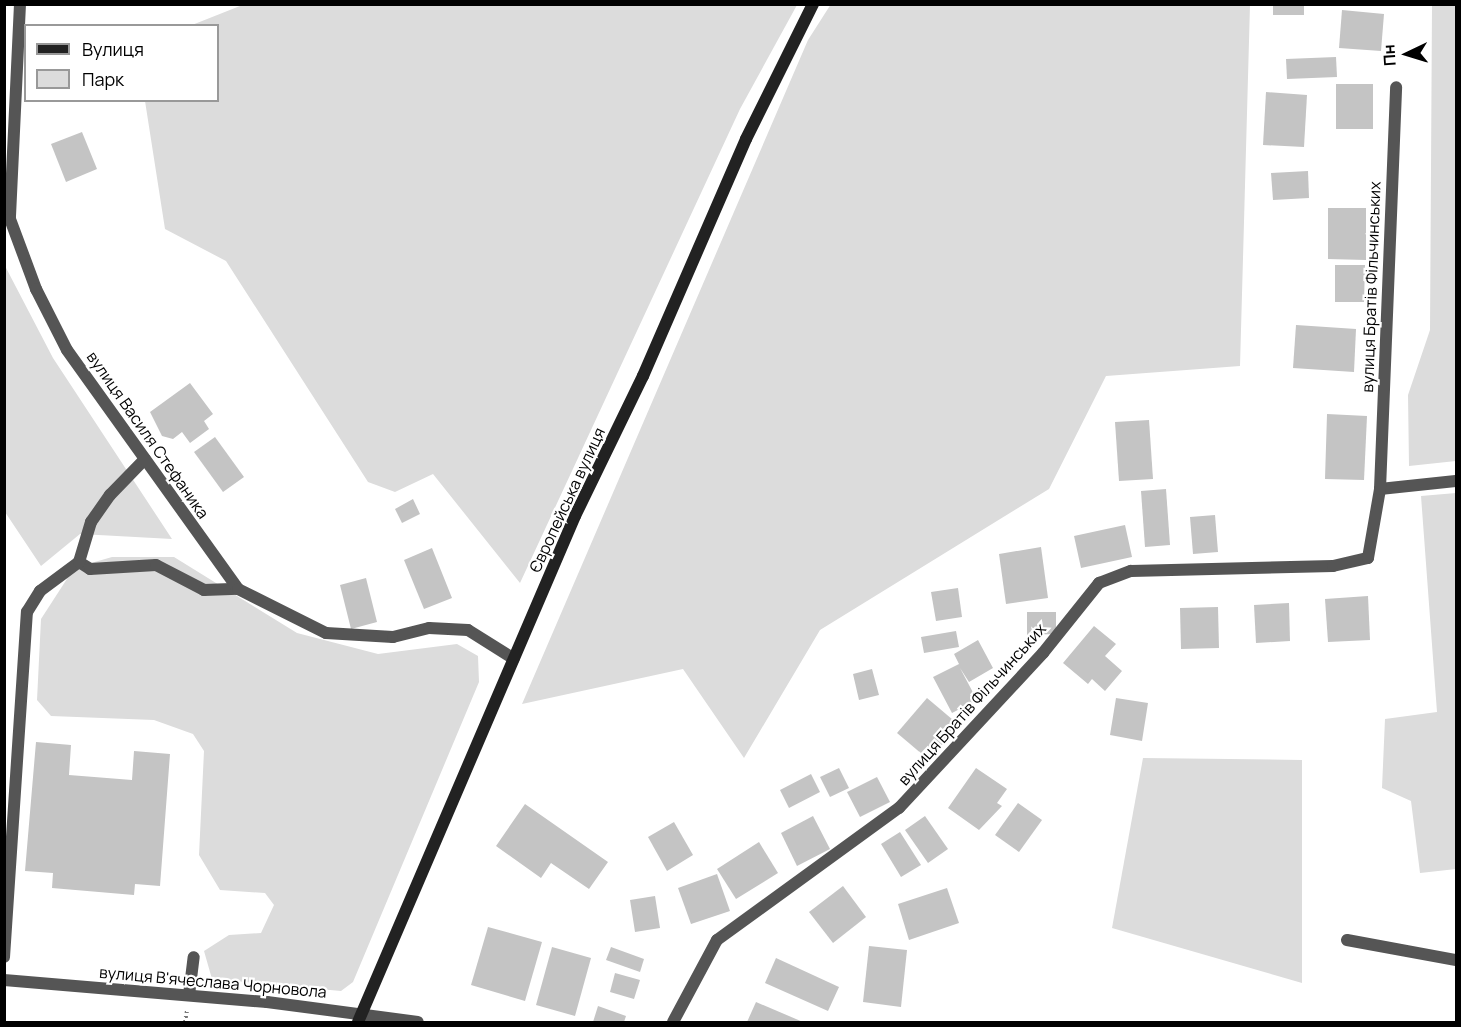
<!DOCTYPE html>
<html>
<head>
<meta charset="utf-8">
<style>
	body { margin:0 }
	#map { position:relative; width:1461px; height:1027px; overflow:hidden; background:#fff; font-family:Manrope,sans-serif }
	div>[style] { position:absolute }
	.green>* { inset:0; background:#dcdcdc }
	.building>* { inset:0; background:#c4c4c4 }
	.path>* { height:4px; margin-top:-2px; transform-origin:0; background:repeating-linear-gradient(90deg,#777 0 1.5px,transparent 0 4.5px) }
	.lane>* { height:12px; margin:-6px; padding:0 6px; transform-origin:6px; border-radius:6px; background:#555 }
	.street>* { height:12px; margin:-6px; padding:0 6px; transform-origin:6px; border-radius:6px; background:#555 }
	.secondary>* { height:12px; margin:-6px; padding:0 6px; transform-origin:6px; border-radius:6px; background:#222 }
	span { translate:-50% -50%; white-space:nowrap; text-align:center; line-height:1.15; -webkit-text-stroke:4.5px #fff; paint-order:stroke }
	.street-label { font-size:16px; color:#000 }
	.frame { position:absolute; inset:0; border:6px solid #000; pointer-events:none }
	.legend { position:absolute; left:24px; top:24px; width:195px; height:78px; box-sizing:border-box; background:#fff; border:2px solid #999; margin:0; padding:8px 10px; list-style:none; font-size:18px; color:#000 }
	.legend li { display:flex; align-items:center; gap:12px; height:30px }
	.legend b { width:30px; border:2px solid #999 }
	.north { position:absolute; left:1377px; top:24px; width:60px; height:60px; -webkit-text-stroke:4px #fff; paint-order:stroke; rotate:266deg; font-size:16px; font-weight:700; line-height:24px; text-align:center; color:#000 }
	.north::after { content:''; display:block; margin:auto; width:21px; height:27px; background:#000; clip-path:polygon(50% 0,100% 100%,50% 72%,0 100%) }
</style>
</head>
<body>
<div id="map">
	<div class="green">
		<div style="clip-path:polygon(245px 4px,797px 5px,740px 109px,520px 583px,433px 474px,395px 492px,368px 482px,226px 261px,165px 229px,145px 101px,218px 100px,218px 26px,192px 25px)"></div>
		<div style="clip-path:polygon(831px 4px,1250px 5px,1240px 366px,1106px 376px,1049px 489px,820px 630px,744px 758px,683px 669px,522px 704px,808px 40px)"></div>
		<div style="clip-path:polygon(1432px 5px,1456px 5px,1456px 461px,1409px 466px,1408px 395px,1430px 330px)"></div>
		<div style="clip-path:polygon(4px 264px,53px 358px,172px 539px,80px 534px,41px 566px,5px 512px)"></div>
		<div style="clip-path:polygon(1456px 493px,1456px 869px,1420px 873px,1411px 801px,1382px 788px,1385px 719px,1437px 712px,1421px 496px)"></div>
		<div style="clip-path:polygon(112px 557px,174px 557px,297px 633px,378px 654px,457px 644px,478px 656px,479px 682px,353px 982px,341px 991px,212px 979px,204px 951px,229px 935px,261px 933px,274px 905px,265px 893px,220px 890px,199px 855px,204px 751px,193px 734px,154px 720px,51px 716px,37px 700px,41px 619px,74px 568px)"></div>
		<div style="clip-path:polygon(1143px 758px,1302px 760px,1302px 983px,1112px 928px)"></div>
	</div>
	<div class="building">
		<div style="clip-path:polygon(1273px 4px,1304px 4px,1304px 15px,1273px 15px)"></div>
		<div style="clip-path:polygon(1342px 10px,1384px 14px,1381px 51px,1339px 48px)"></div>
		<div style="clip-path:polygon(1336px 57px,1337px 77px,1287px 79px,1286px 59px)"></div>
		<div style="clip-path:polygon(1336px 84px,1373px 84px,1373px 129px,1336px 129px)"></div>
		<div style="clip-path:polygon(1266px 92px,1307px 95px,1304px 147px,1263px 145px)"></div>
		<div style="clip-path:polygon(82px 132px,97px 169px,66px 182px,51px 144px)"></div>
		<div style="clip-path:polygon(1308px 171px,1309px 198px,1273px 200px,1271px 173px)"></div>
		<div style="clip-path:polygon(1328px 208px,1366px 208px,1366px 260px,1328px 259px)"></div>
		<div style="clip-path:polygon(1335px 265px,1365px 265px,1364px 302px,1335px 302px)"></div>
		<div style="clip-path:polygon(1296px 325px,1356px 329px,1354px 372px,1293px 368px)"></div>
		<div style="clip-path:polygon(190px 383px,213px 414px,204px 421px,209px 429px,190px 443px,182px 432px,173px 439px,162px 436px,150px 412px)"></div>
		<div style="clip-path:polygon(1327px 414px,1367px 416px,1364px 480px,1325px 479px)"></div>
		<div style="clip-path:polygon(1149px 420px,1153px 479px,1119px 481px,1115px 422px)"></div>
		<div style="clip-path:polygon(215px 437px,244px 477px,223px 492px,194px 452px)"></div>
		<div style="clip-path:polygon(1166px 489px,1170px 545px,1145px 547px,1141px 491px)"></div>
		<div style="clip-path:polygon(413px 499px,420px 514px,402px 523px,395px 509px)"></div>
		<div style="clip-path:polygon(1215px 515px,1218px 552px,1193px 554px,1190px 517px)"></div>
		<div style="clip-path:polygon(1125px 525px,1132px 557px,1081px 568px,1074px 536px)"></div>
		<div style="clip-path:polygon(1041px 547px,1048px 598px,1006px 604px,999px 554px)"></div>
		<div style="clip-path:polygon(432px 548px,452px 598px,424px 609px,404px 560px)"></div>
		<div style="clip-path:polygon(366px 578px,377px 622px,351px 629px,340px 585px)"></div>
		<div style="clip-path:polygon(958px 588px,962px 617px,936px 621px,931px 592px)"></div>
		<div style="clip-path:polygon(1368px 596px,1370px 640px,1328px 642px,1325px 599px)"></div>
		<div style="clip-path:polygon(1289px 603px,1290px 641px,1256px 643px,1254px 605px)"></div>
		<div style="clip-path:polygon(1218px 607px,1219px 648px,1181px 649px,1180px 608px)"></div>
		<div style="clip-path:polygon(1027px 612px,1056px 612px,1056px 634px,1027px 635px)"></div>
		<div style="clip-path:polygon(1094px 626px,1116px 644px,1105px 656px,1122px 671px,1105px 691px,1092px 679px,1088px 684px,1063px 663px)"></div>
		<div style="clip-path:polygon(956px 631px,959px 647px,924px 653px,921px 637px)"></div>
		<div style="clip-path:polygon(978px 640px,993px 668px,969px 682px,960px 668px,977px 700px,952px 713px,933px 677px,959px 664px,954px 654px)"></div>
		<div style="clip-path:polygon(872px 669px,879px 695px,859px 700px,853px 674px)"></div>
		<div style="clip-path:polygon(927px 698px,959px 725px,929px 760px,897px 733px)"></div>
		<div style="clip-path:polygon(1116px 698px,1148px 703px,1142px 741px,1110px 735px)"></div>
		<div style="clip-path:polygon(36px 742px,71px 745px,69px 775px,132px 780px,134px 751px,170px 754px,160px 886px,135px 884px,134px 895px,52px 888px,53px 873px,25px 871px)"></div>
		<div style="clip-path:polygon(839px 768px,849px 788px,830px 797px,820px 777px)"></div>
		<div style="clip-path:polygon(976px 768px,1007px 789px,997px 803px,1002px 806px,979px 830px,948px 808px)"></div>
		<div style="clip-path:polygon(811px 774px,820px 792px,789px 808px,780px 790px)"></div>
		<div style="clip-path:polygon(877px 777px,890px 802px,860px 817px,847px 792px)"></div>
		<div style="clip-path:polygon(1018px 803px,1042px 820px,1019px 852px,995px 835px)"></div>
		<div style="clip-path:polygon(525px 804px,608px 862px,589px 889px,551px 863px,541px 878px,496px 846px)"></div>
		<div style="clip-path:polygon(813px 816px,830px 849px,797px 866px,781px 833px)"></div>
		<div style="clip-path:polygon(925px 816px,948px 849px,928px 863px,905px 830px)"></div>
		<div style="clip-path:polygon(674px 822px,693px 855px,667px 871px,648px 837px)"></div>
		<div style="clip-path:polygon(900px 832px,921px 865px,901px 877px,881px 844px)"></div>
		<div style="clip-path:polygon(759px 842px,778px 873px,736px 899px,717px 869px)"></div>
		<div style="clip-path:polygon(717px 874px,730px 911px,691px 924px,678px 888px)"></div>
		<div style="clip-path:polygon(843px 886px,866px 917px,833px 943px,809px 912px)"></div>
		<div style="clip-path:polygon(947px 888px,959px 923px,909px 940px,898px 904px)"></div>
		<div style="clip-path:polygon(655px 896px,660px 928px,635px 932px,630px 900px)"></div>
		<div style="clip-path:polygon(488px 927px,542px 942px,525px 1001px,471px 985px)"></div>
		<div style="clip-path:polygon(869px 946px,907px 950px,901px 1007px,863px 1002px)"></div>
		<div style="clip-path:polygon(552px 947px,591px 958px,575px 1016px,536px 1005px)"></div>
		<div style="clip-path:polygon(611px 947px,644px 959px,640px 972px,606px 960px)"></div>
		<div style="clip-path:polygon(776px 958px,839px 987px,828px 1011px,765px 983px)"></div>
		<div style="clip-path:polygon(615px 973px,640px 980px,634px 999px,610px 992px)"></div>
		<div style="clip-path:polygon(756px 1002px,803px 1022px,747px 1022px)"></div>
		<div style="clip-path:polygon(598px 1006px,626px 1016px,624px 1022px,593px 1022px)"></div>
	</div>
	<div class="path">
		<div style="left:185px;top:1022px;width:11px;rotate:-80deg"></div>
	</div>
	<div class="lane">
		<div style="left:79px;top:562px;width:13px;rotate:32deg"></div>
		<div style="left:90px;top:569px;width:66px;rotate:-3.5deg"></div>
		<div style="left:156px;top:565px;width:54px;rotate:27.5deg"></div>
		<div style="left:204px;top:590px;width:34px;rotate:-2deg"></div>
		<div style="left:1347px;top:940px;width:111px;rotate:10.4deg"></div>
		<div style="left:4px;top:957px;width:346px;rotate:-86.2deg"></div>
		<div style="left:27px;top:612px;width:25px;rotate:-58deg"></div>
		<div style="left:40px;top:591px;width:49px;rotate:-36.6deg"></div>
		<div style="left:79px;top:562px;width:42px;rotate:-73.3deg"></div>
		<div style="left:91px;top:522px;width:33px;rotate:-55deg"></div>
		<div style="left:110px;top:495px;width:50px;rotate:-45.8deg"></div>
		<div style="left:189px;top:995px;width:38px;rotate:-83deg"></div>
	</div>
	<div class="street">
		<div style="left:20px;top:4px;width:215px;rotate:92.7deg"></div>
		<div style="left:10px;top:219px;width:75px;rotate:69.6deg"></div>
		<div style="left:36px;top:289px;width:68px;rotate:63.1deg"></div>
		<div style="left:67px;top:350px;width:294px;rotate:54.4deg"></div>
		<div style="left:238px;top:589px;width:98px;rotate:26.6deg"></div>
		<div style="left:326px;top:633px;width:67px;rotate:3.4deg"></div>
		<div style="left:393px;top:637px;width:37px;rotate:-14deg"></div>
		<div style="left:429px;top:628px;width:39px;rotate:3deg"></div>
		<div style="left:468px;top:630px;width:54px;rotate:32.2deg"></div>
		<div style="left:1380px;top:489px;width:76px;rotate:-6deg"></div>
		<div style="left:4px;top:980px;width:264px;rotate:4.8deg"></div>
		<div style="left:267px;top:1002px;width:152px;rotate:7.5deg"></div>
		<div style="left:673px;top:1022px;width:93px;rotate:-61.8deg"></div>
		<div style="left:717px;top:940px;width:225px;rotate:-36deg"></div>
		<div style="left:899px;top:808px;width:212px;rotate:-47.1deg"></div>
		<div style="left:1043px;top:653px;width:90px;rotate:-51.3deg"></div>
		<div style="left:1099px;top:583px;width:34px;rotate:-21deg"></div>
		<div style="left:1131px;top:571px;width:202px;rotate:-1.4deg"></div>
		<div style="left:1333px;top:566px;width:36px;rotate:-13deg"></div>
		<div style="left:1368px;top:558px;width:70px;rotate:-80.1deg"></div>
		<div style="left:1380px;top:489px;width:402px;rotate:-87.7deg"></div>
	</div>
	<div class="secondary">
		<div style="left:358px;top:1022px;width:551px;rotate:-66.79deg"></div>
		<div style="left:575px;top:516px;width:156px;rotate:-64.1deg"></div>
		<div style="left:643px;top:376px;width:258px;rotate:-66.5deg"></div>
		<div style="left:746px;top:139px;width:151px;rotate:-63.6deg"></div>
	</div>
	<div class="street-label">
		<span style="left:1371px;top:287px;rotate:-88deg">вулиця Братів Фільчинських</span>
		<span style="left:148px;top:435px;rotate:55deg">вулиця Василя Стефаника</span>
		<span style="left:567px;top:500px;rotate:-65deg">Європейська вулиця</span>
		<span style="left:972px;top:704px;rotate:-48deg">вулиця Братів Фільчинських</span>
		<span style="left:213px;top:982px;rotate:5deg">вулиця В'ячеслава Чорновола</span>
	</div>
	<div class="frame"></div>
	<ul class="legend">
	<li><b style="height:8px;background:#222"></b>Вулиця</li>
	<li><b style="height:16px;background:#dcdcdc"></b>Парк</li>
	</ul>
	<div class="north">Пн</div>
</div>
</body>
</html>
